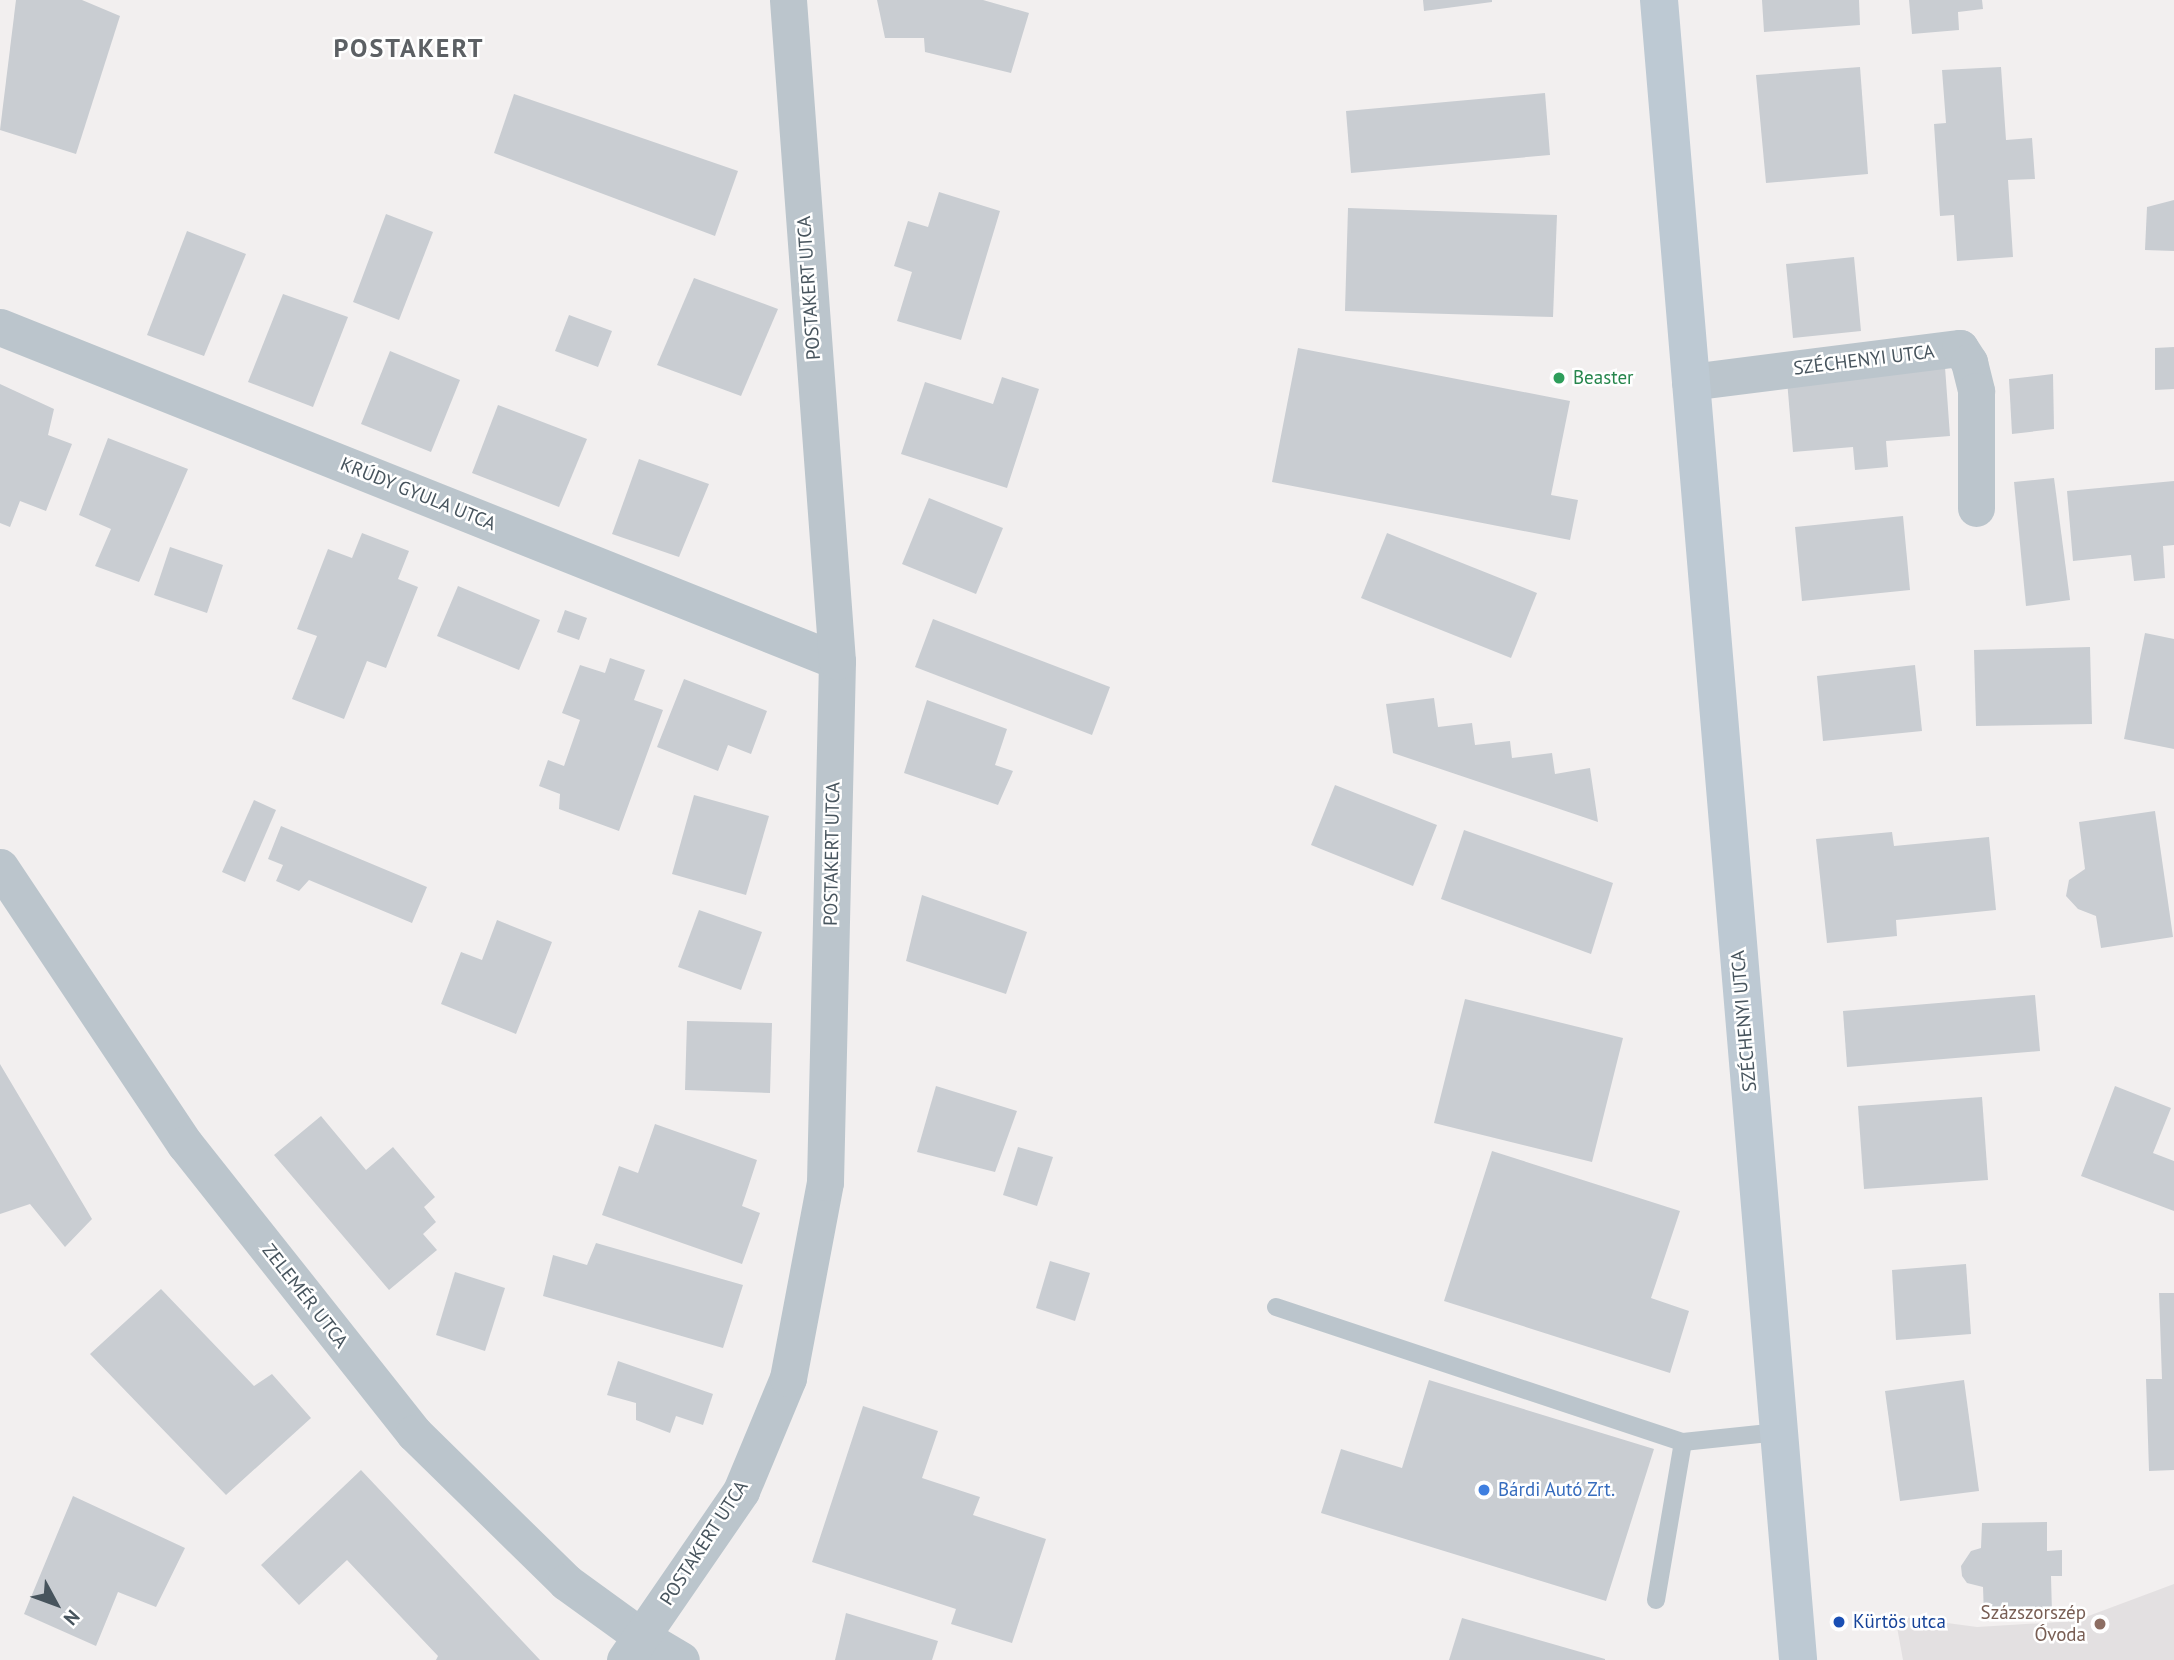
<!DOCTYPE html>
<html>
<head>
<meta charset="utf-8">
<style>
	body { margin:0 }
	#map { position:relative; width:2174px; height:1660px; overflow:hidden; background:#f2efef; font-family:"PT Sans",sans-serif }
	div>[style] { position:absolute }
	.education>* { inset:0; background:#e3e0e1 }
	.building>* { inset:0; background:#c9cdd2 }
	.lane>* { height:18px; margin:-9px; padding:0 9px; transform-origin:9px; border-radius:9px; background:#bbc5cc }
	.street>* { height:37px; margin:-18.5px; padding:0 18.5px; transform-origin:18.5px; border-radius:18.5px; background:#bbc5cc }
	.secondary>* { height:38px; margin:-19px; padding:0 19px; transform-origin:19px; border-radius:19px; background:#bdc9d3 }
	.dots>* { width:19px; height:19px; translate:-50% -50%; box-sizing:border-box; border:4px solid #fff; border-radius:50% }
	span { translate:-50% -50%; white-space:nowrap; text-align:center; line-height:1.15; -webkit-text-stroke:5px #fff; paint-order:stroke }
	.street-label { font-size:19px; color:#47545d }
	.leisure-label { font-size:19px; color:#27864d }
	.left { translate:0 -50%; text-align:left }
	.shop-label { font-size:19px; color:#366cbe }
	.education-label { font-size:19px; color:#785e54 }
	.right { translate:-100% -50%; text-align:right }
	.transit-label { font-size:19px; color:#164399 }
	.district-label { font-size:26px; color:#5c6064; font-weight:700; letter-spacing:2px }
	.north { position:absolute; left:21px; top:1569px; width:70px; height:70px; -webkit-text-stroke:5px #fff; paint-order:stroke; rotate:131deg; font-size:19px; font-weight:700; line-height:28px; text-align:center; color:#47545d }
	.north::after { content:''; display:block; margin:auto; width:24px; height:32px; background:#47545d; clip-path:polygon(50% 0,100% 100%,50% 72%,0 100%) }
</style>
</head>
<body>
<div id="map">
	<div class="education">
		<div style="clip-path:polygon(2174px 1584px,2174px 1660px,1903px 1660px,1895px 1616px,1977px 1627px,2075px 1621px)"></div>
	</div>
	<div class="building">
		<div style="clip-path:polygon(16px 0,82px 0,120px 16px,76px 154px,0 130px)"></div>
		<div style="clip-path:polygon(877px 0,983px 0,1029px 13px,1011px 73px,925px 52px,924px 38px,885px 38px)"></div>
		<div style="clip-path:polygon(1423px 0,1492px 0,1492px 2px,1424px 11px)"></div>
		<div style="clip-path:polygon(1762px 0,1859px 0,1860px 25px,1764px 32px)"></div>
		<div style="clip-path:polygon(1909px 0,1982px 0,1983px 9px,1958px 12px,1959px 30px,1912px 34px)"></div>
		<div style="clip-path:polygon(1860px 67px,1868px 174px,1766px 183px,1756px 75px)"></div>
		<div style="clip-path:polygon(2001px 67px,2006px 140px,2032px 138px,2035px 179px,2008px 180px,2013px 257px,1957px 261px,1954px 215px,1940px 216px,1934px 124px,1946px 123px,1942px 70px)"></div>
		<div style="clip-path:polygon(1545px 93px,1550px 155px,1351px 173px,1346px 111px)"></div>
		<div style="clip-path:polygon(514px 94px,738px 171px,715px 236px,494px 153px)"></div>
		<div style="clip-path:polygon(939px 192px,1000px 211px,961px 340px,897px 321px,912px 272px,894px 266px,908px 221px,928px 227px)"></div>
		<div style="clip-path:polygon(2174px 200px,2174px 251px,2145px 250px,2147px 207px)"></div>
		<div style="clip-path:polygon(1348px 208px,1557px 215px,1553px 317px,1345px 311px)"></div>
		<div style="clip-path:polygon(386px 214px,433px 232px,399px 320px,353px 302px)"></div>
		<div style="clip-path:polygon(187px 231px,246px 254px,204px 356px,147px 335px)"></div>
		<div style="clip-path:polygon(1854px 257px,1861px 331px,1793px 338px,1786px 264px)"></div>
		<div style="clip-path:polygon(694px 278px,778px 309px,741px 396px,657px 365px)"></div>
		<div style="clip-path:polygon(283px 294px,348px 317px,313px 407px,248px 382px)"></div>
		<div style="clip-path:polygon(569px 315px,612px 331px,598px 367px,555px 351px)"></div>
		<div style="clip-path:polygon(2174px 347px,2174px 389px,2155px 390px,2155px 348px)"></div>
		<div style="clip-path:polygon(1298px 348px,1570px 401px,1551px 495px,1578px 500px,1570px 540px,1272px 482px)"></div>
		<div style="clip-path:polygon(390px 351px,460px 380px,431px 452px,361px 424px)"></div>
		<div style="clip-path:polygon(1945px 367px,1950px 436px,1886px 441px,1888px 467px,1855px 470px,1853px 447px,1793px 452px,1787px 380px)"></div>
		<div style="clip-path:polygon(2053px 374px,2054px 429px,2012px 434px,2009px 379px)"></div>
		<div style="clip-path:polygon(1002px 377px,1039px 389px,1007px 488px,901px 454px,925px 382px,993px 404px)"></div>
		<div style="clip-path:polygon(0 384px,54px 409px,48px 435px,72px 444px,46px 511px,20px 501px,10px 527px,0 523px)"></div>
		<div style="clip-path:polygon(498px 405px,587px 439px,559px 507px,472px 473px)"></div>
		<div style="clip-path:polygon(108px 438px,188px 469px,139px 582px,95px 566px,111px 529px,79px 515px)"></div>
		<div style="clip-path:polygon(639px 459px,709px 484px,679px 557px,612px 534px)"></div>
		<div style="clip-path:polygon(2054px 478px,2070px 600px,2026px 606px,2014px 482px)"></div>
		<div style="clip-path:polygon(2174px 481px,2174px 545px,2163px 546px,2165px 578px,2134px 581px,2131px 555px,2073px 561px,2067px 491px)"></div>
		<div style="clip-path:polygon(929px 498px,1003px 528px,976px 594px,902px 564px)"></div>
		<div style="clip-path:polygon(1903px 516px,1910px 590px,1802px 601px,1795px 527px)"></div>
		<div style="clip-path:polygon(362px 533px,409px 551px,398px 579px,418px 587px,386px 668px,367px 661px,344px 719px,292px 699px,317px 636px,297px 629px,328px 549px,352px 558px)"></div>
		<div style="clip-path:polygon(1387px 533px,1537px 593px,1511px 658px,1361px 598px)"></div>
		<div style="clip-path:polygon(170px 547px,223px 565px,207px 613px,154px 595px)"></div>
		<div style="clip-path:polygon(458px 586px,540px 620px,519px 670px,437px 636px)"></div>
		<div style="clip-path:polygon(565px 610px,587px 618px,579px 640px,557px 632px)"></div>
		<div style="clip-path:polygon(933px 619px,1110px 687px,1092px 735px,915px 667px)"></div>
		<div style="clip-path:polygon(2145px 633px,2174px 639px,2174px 749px,2124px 739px)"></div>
		<div style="clip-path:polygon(2090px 647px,2092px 724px,1976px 726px,1974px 650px)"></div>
		<div style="clip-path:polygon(610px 658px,645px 670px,634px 700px,663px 710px,619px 831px,559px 809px,560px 794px,539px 786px,548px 760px,564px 766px,580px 720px,562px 713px,580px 665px,605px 673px)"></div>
		<div style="clip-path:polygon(1915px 665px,1922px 731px,1823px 741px,1817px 676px)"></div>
		<div style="clip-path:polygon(684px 679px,767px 711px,751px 754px,728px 745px,718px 771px,657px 747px)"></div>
		<div style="clip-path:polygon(1434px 698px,1438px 727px,1472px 723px,1475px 745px,1510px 741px,1512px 758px,1552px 753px,1555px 774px,1590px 768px,1598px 822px,1393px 753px,1386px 704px)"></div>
		<div style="clip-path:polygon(927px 700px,1007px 729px,995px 765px,1013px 771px,998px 805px,904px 773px)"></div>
		<div style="clip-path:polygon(1335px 785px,1437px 825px,1413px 886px,1311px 845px)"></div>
		<div style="clip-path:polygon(694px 795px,769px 816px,746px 895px,672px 874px)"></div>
		<div style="clip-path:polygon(254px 800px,276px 810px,245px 882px,222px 872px)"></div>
		<div style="clip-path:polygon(2155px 811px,2173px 937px,2101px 948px,2096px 916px,2078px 909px,2066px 896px,2069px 880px,2085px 869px,2079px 822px)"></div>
		<div style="clip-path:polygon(281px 826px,427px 887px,412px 923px,309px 880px,299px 891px,276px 881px,283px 865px,268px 859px)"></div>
		<div style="clip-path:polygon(1464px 830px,1613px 883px,1591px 954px,1441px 899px)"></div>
		<div style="clip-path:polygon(1892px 832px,1894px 846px,1989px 837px,1996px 910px,1896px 920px,1897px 936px,1827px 943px,1816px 839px)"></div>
		<div style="clip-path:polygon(922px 895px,1027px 932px,1006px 994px,906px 961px)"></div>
		<div style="clip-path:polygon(699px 910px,762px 932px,741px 990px,678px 967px)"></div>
		<div style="clip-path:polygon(497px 920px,552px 942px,516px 1034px,441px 1004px,461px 952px,482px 960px)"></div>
		<div style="clip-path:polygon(2035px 995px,2040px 1051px,1847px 1067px,1843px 1011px)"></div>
		<div style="clip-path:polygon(1465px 999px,1623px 1038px,1592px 1162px,1434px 1123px)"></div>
		<div style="clip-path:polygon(687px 1021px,772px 1023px,770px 1093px,685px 1090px)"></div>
		<div style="clip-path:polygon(0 1064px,92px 1219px,65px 1247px,30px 1204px,0 1214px)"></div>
		<div style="clip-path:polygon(936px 1086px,1017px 1111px,995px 1172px,917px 1152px)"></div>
		<div style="clip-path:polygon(2115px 1086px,2171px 1108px,2153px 1153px,2174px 1161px,2174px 1211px,2081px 1176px)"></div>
		<div style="clip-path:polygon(1982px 1097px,1988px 1180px,1864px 1189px,1858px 1106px)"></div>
		<div style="clip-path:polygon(321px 1116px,366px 1170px,393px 1147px,435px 1197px,424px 1207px,436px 1222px,423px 1234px,437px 1250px,389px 1290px,274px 1155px)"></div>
		<div style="clip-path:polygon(655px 1124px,757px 1160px,742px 1206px,760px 1213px,742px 1264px,602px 1215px,619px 1166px,638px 1173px)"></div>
		<div style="clip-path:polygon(1018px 1147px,1053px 1157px,1037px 1206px,1003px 1195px)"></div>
		<div style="clip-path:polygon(1492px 1151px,1680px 1211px,1651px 1298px,1689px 1311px,1670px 1373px,1444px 1301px)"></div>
		<div style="clip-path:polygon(596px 1243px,743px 1285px,723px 1348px,543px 1296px,553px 1255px,587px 1265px)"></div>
		<div style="clip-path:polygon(1050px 1261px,1090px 1273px,1075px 1321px,1036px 1308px)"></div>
		<div style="clip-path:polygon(1966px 1264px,1971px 1334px,1896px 1340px,1892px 1270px)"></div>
		<div style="clip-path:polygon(455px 1272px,505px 1288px,485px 1351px,436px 1335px)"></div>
		<div style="clip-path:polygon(161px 1289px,254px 1386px,272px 1374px,311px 1418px,226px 1495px,90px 1354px)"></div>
		<div style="clip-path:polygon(2159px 1293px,2174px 1293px,2174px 1470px,2149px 1471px,2146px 1379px,2162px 1379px)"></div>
		<div style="clip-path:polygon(618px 1361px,713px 1394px,703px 1425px,676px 1416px,670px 1433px,636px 1420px,636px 1403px,607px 1395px)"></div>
		<div style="clip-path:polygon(1429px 1380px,1654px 1449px,1606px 1601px,1321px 1513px,1341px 1449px,1402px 1468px)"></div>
		<div style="clip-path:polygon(1964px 1380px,1979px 1491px,1900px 1501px,1885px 1391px)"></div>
		<div style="clip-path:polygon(863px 1406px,938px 1431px,922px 1478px,980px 1497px,973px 1515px,1046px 1539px,1012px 1643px,951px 1624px,956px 1609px,812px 1562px)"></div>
		<div style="clip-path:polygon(361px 1470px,540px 1660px,436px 1660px,438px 1656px,347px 1560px,299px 1605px,261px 1565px)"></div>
		<div style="clip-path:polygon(73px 1496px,185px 1548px,156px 1607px,118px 1592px,96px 1646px,24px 1614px)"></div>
		<div style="clip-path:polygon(2047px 1522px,2047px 1551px,2062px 1550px,2062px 1576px,2051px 1576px,2052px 1614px,1984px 1616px,1983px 1587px,1967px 1583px,1962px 1576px,1961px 1566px,1971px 1551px,1981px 1548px,1982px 1523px)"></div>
		<div style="clip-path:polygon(846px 1613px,938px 1641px,932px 1660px,835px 1660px)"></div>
		<div style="clip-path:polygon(1462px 1618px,1605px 1659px,1605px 1660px,1449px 1660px)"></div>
	</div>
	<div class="lane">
		<div style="left:1276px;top:1307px;width:429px;rotate:18.4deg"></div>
		<div style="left:1683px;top:1442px;width:96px;rotate:-6deg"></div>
		<div style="left:1656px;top:1600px;width:160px;rotate:-80.3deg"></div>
	</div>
	<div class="street">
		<div style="left:0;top:327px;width:901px;rotate:21.75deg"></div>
		<div style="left:1690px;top:382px;width:272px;rotate:-7.2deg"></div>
		<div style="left:1960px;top:348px;width:17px;rotate:57deg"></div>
		<div style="left:1969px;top:362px;width:30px;rotate:76deg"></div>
		<div style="left:1976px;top:391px;width:117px;rotate:90deg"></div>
		<div style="left:0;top:867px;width:333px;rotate:56.3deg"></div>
		<div style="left:185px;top:1144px;width:369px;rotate:51.6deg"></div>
		<div style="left:414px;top:1433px;width:213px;rotate:44.4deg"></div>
		<div style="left:566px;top:1582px;width:94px;rotate:35.9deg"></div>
		<div style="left:642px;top:1637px;width:45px;rotate:30.5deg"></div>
		<div style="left:625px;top:1660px;width:205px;rotate:-55.5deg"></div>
		<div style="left:741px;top:1491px;width:122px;rotate:-67.4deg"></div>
		<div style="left:788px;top:1378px;width:199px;rotate:-79.3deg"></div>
		<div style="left:825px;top:1182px;width:521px;rotate:-88.68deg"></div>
		<div style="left:837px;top:661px;width:663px;rotate:-94.24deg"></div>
	</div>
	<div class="secondary">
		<div style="left:1659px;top:0;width:1666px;rotate:85.21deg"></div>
	</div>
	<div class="dots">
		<div style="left:1559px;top:378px;background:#2e9e5b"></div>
		<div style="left:1484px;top:1490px;background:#3f7fe0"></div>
		<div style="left:1839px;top:1622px;background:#1a4fb4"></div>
		<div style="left:2100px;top:1624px;background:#8d6e63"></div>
	</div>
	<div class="street-label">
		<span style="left:809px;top:288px;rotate:-94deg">POSTAKERT UTCA</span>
		<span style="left:1864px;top:360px;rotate:-7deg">SZÉCHENYI UTCA</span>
		<span style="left:418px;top:494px;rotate:22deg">KRÚDY GYULA UTCA</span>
		<span style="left:832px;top:854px;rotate:-89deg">POSTAKERT UTCA</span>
		<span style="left:1744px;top:1021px;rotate:-95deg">SZÉCHENYI UTCA</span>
		<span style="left:305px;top:1296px;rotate:52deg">ZELEMÉR UTCA</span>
		<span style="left:704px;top:1543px;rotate:-57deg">POSTAKERT UTCA</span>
	</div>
	<div class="leisure-label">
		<span class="left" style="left:1573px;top:378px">Beaster</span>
	</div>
	<div class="shop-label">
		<span class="left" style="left:1498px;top:1490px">Bárdi Autó Zrt.</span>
	</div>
	<div class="education-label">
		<span class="right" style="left:2086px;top:1624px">Százszorszép<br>Óvoda</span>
	</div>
	<div class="transit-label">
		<span class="left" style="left:1853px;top:1622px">Kürtös utca</span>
	</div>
	<div class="district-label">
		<span style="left:409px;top:48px">POSTAKERT</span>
	</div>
	<div class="north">N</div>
</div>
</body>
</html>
